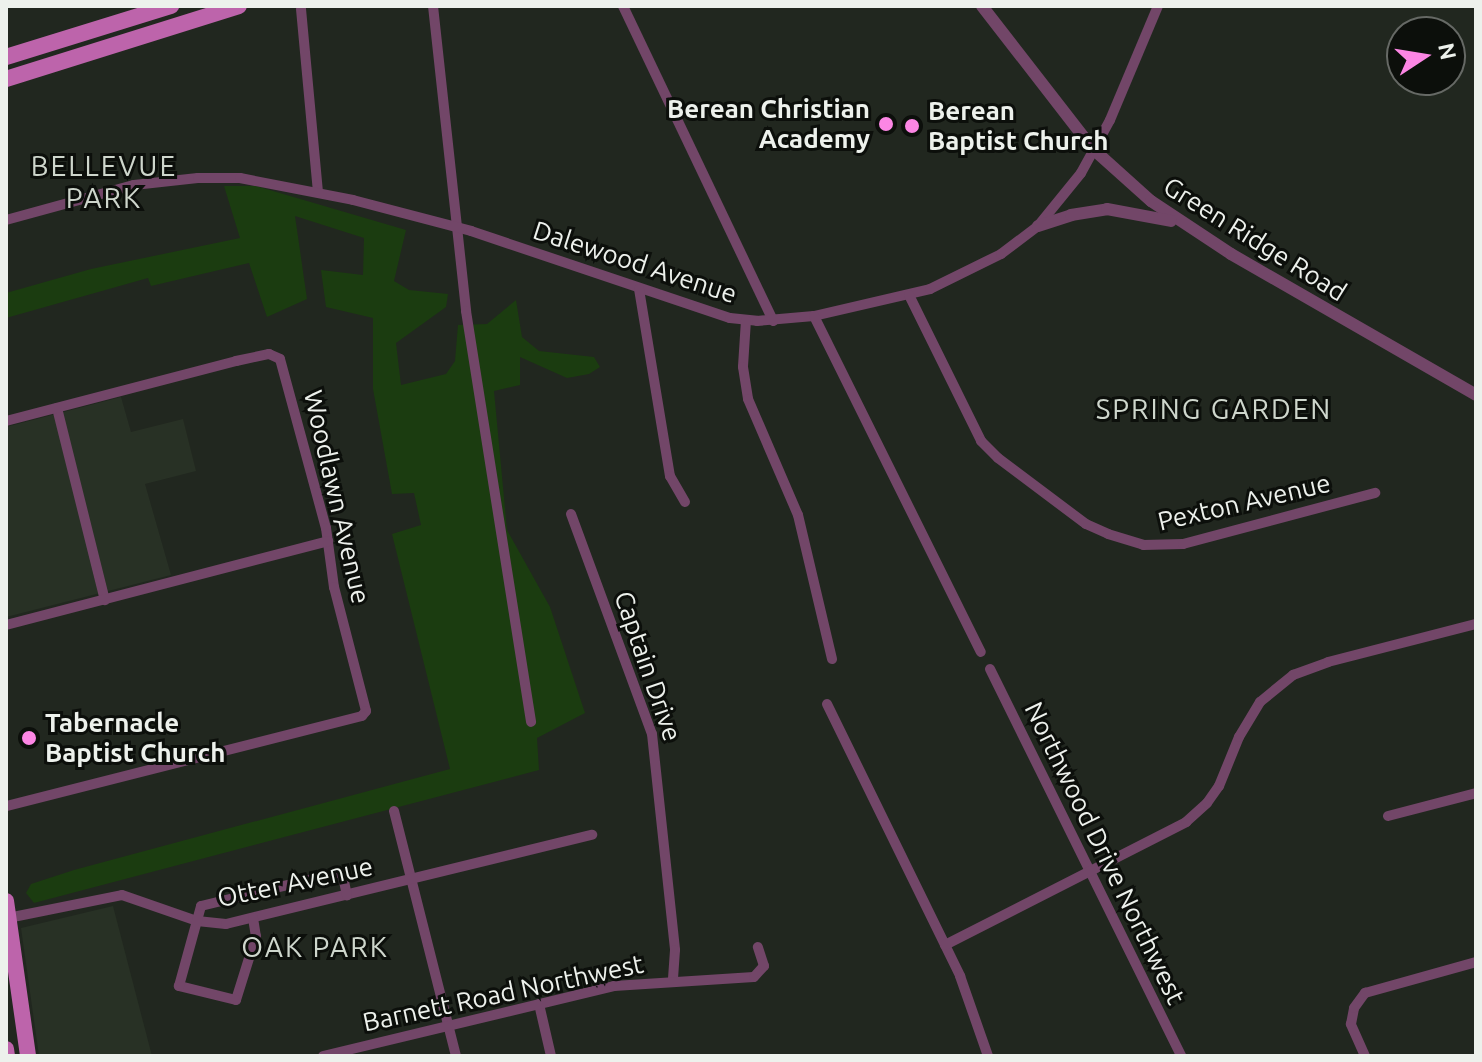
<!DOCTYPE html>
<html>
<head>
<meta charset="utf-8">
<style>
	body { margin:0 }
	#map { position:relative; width:1482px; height:1062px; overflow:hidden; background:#21271f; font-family:Ubuntu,sans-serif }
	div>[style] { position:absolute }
	.built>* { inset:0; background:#283125 }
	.green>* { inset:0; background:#1b3c10 }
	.minor>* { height:10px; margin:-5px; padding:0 5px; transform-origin:5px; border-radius:5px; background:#724668 }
	.tertiary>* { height:12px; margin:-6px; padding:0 6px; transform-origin:6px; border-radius:6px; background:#724668 }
	.primary>* { height:16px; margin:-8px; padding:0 8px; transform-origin:8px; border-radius:8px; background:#bd64ab }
	.dots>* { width:22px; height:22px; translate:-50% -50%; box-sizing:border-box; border:4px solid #0c0f0b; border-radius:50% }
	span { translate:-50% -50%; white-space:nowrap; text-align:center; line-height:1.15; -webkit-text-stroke:6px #0c0f0b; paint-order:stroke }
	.poi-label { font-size:26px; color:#edf1ec; font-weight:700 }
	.right { translate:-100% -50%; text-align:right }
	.left { translate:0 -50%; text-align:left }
	.street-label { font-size:26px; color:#edf1ec }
	.neighbourhood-label { font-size:28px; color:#ced6cc; letter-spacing:2px }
	.frame { position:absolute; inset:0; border:8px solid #edf1ec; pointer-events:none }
	.north { position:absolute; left:1386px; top:16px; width:80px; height:80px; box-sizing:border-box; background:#0c0f0b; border:2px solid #666965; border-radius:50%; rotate:78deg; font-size:22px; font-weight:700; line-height:32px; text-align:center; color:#edf1ec }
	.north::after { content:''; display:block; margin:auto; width:28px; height:36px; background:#fc86e4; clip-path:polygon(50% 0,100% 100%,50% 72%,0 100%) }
</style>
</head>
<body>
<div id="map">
	<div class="built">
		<div style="clip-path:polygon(121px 397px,131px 432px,183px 419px,196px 471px,145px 484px,171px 575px,6px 617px,6px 427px)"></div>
		<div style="clip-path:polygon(113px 906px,152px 1056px,39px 1056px,21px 928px)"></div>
	</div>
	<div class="green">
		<div style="clip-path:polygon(224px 186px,256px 186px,406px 230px,394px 281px,409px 290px,448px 294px,446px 307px,396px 343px,401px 385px,446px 374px,455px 361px,458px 325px,487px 324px,516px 300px,522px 337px,539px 351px,594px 357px,600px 367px,589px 374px,567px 378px,520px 357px,520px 385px,494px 391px,507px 530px,550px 607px,585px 713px,537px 738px,539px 770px,34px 903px,26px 893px,31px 884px,74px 870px,450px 769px,392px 534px,421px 525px,414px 493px,392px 494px,373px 389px,373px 318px,326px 307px,321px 270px,363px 275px,364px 238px,295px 216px,307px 299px,267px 317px,249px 263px,151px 286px,148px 278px,6px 318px,6px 293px,91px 269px,240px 238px)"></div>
	</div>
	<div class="minor">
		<div style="left:433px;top:6px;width:307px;rotate:83.8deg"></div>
		<div style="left:466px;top:311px;width:416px;rotate:81deg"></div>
		<div style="left:623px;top:6px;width:349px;rotate:64.5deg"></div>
		<div style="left:301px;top:9px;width:184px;rotate:84.7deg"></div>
		<div style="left:6px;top:220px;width:133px;rotate:-15.3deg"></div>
		<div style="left:134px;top:185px;width:64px;rotate:-6.2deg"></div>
		<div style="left:198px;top:178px;width:42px"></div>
		<div style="left:240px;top:178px;width:115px;rotate:11deg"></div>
		<div style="left:353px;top:200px;width:122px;rotate:14.7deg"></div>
		<div style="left:471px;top:231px;width:273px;rotate:18.6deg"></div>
		<div style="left:730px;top:318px;width:27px;rotate:6deg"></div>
		<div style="left:757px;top:321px;width:57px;rotate:-5deg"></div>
		<div style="left:814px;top:316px;width:119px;rotate:-13.1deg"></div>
		<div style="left:930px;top:289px;width:79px;rotate:-26.2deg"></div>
		<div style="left:1001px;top:254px;width:46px;rotate:-37.1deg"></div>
		<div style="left:1038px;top:226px;width:68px;rotate:-50.9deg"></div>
		<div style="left:1081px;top:173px;width:60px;rotate:-61.3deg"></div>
		<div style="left:1110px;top:120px;width:124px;rotate:-67.2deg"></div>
		<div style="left:639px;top:289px;width:190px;rotate:80.6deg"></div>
		<div style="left:670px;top:476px;width:30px;rotate:60deg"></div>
		<div style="left:909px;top:295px;width:163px;rotate:63.7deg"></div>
		<div style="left:981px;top:441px;width:24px;rotate:45deg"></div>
		<div style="left:998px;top:458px;width:110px;rotate:36.9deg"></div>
		<div style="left:1086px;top:524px;width:24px;rotate:24deg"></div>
		<div style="left:1108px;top:534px;width:37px;rotate:17deg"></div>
		<div style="left:1143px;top:545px;width:40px;rotate:-1.4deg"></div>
		<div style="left:1183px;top:544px;width:199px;rotate:-14.9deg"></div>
		<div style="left:814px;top:316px;width:375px;rotate:63.6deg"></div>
		<div style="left:746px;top:320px;width:47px;rotate:93.7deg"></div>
		<div style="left:743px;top:367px;width:32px;rotate:81deg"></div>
		<div style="left:748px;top:399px;width:126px;rotate:66.7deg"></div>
		<div style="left:798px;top:515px;width:148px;rotate:76.7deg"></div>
		<div style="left:57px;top:408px;width:198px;rotate:76deg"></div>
		<div style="left:6px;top:421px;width:238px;rotate:-14.6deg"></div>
		<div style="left:236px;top:361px;width:34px;rotate:-12deg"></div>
		<div style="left:269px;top:354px;width:12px;rotate:24deg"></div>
		<div style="left:280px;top:359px;width:175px;rotate:74.8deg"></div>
		<div style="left:326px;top:528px;width:60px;rotate:82.3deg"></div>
		<div style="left:334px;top:587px;width:128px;rotate:75.5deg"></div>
		<div style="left:366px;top:711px;width:6px;rotate:129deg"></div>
		<div style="left:362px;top:716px;width:367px;rotate:165.8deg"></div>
		<div style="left:571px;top:514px;width:234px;rotate:69.8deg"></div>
		<div style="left:652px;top:734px;width:217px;rotate:83.9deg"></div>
		<div style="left:675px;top:950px;width:30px;rotate:94deg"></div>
		<div style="left:6px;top:625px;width:333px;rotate:-14.6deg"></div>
		<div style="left:990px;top:669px;width:432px;rotate:63.7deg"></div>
		<div style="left:827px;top:704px;width:303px;rotate:63.9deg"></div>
		<div style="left:960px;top:976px;width:85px;rotate:70.7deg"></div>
		<div style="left:394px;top:811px;width:253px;rotate:75.8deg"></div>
		<div style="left:1388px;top:816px;width:91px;rotate:-14.6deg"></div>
		<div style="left:8px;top:918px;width:116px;rotate:-11.4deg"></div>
		<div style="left:122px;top:895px;width:79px;rotate:19.1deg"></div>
		<div style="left:197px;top:921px;width:29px;rotate:6deg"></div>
		<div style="left:226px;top:924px;width:377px;rotate:-13.7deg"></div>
		<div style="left:253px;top:918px;width:18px;rotate:81deg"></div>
		<div style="left:256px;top:936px;width:67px;rotate:107.4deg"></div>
		<div style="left:236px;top:1000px;width:59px;rotate:-166.2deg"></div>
		<div style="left:179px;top:986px;width:83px;rotate:-74.6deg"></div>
		<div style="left:201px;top:906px;width:145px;rotate:-13.6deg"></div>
		<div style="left:342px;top:872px;width:24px;rotate:78deg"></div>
		<div style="left:945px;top:945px;width:271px;rotate:-27deg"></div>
		<div style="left:1186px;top:822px;width:28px;rotate:-42deg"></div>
		<div style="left:1207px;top:803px;width:21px;rotate:-55deg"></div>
		<div style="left:1219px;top:786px;width:53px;rotate:-67.8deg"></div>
		<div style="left:1239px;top:737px;width:41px;rotate:-59deg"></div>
		<div style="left:1260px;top:702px;width:43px;rotate:-39.3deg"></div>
		<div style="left:1293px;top:675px;width:37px;rotate:-20deg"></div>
		<div style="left:1328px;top:662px;width:153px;rotate:-14.4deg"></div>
		<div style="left:539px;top:1004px;width:53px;rotate:77deg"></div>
		<div style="left:323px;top:1056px;width:299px;rotate:-13.5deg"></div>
		<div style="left:614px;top:986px;width:140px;rotate:-3.7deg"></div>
		<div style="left:754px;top:977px;width:15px;rotate:-48deg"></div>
		<div style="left:764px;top:966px;width:20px;rotate:-108deg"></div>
		<div style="left:1365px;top:1056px;width:35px;rotate:-114deg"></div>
		<div style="left:1351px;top:1024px;width:16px;rotate:-79deg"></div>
		<div style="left:1354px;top:1008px;width:19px;rotate:-54deg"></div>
		<div style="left:1365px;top:993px;width:115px;rotate:-15.6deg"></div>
	</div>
	<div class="tertiary">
		<div style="left:982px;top:6px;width:181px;rotate:52.2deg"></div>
		<div style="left:1093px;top:149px;width:78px;rotate:41.9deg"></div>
		<div style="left:1151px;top:201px;width:96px;rotate:33.5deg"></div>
		<div style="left:1231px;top:254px;width:283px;rotate:29.9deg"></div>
		<div style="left:1038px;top:226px;width:35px;rotate:-18deg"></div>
		<div style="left:1071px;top:215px;width:36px;rotate:-9deg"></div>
		<div style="left:1107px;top:209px;width:65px;rotate:10.6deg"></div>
	</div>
	<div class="primary">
		<div style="left:6px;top:57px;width:173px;rotate:-17.2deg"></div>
		<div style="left:6px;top:79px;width:244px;rotate:-17.4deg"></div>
		<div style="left:6px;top:901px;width:157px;rotate:81.9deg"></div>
		<div style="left:6px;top:1049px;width:7px;rotate:82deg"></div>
	</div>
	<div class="dots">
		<div style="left:886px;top:124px;background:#fc86e4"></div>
		<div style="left:912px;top:126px;background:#fc86e4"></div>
		<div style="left:29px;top:738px;background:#fc86e4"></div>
	</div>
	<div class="poi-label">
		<span class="right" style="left:870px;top:124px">Berean Christian<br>Academy</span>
		<span class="left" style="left:928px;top:126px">Berean<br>Baptist Church</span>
		<span class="left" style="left:45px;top:738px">Tabernacle<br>Baptist Church</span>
	</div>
	<div class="street-label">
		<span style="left:1255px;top:239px;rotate:32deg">Green Ridge Road</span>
		<span style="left:635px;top:262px;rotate:18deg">Dalewood Avenue</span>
		<span style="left:337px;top:497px;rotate:77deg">Woodlawn Avenue</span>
		<span style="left:1244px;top:502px;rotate:-13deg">Pexton Avenue</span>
		<span style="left:648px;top:666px;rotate:71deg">Captain Drive</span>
		<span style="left:1105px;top:853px;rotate:64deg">Northwood Drive Northwest</span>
		<span style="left:295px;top:882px;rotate:-12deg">Otter Avenue</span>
		<span style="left:503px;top:993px;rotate:-12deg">Barnett Road Northwest</span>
	</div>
	<div class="neighbourhood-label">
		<span style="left:104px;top:182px">BELLEVUE<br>PARK</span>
		<span style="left:1214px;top:409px">SPRING GARDEN</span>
		<span style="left:315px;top:947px">OAK PARK</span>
	</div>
	<div class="frame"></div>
	<div class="north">N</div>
</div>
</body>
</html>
